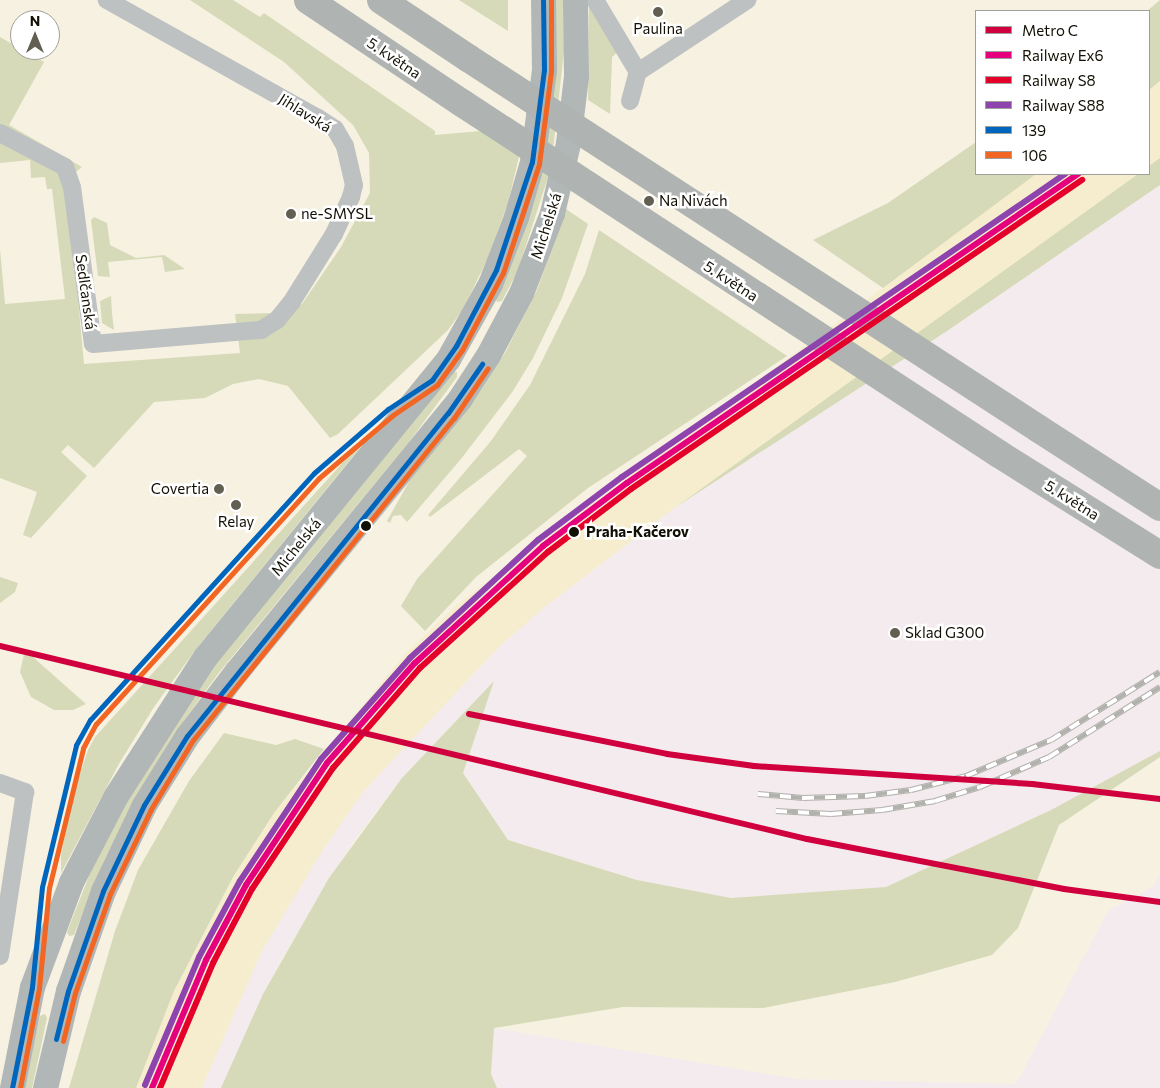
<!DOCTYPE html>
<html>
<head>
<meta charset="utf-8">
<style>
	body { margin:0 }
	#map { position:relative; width:1160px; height:1088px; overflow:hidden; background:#f6f1e1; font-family:Commissioner,sans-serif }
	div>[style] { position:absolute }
	.built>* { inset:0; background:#f6edce }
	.industrial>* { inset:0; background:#f4ebef }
	.green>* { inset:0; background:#d6dab8 }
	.street>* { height:18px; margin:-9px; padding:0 9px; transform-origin:9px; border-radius:9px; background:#bdc1c1 }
	.secondary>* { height:25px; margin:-12.5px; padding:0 12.5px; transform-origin:12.5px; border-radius:12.5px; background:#b1b6b7 }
	.highway>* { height:28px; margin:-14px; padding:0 14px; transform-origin:14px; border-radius:14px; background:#afb4b2 }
	.rail>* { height:5.5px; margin-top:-2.75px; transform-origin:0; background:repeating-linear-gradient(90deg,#fff 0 11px,#b2b2ad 0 22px); box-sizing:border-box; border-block:1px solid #b2b2ad }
	.highway-bridge>* { height:28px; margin:-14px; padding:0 14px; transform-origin:14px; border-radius:14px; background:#afb4b2 }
	.bus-1>* { height:5px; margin:-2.5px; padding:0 2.5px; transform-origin:2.5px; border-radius:2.5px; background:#0065bd }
	.bus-2>* { height:5px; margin:-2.5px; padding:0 2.5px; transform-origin:2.5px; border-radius:2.5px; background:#f26522 }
	.rail-1>* { height:6px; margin:-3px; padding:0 3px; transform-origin:3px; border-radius:3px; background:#e5007d }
	.rail-2>* { height:6px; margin:-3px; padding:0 3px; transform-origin:3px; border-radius:3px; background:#e4002b }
	.rail-3>* { height:6px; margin:-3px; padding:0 3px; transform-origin:3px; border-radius:3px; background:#8e44ad }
	.metro-1>* { height:6px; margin:-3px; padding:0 3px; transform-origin:3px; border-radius:3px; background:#cf003d }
	.dots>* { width:14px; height:14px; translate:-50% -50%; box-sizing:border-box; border:2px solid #fff; border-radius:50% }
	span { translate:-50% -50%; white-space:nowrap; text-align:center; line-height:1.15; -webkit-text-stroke:5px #fff; paint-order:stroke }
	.poi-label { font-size:15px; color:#120f04 }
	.left { translate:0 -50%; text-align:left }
	.right { translate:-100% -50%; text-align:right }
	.street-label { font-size:15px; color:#120f04 }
	.stop-label { font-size:15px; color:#120f04; font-weight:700 }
	.legend { position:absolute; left:975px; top:10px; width:175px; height:165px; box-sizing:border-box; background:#fff; border:1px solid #a09f9b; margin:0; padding:6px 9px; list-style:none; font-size:15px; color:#120f04 }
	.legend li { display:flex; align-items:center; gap:10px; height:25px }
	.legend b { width:25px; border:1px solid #a09f9b }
	.north { position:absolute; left:10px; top:10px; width:50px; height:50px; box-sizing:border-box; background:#fff; border:1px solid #a09f9b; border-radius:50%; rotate:0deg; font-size:14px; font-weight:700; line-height:20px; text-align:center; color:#120f04 }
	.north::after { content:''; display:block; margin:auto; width:18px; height:22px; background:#625e51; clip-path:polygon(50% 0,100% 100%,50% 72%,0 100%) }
</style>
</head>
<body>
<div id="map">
	<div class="built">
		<div style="clip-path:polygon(1160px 81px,1160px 158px,1149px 166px,1149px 90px)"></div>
		<div style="clip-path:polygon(1036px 174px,1138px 174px,676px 507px,545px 607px,498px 648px,364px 791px,323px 850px,262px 951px,202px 1088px,136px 1088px,174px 991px,233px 877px,274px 813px,405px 654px,459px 603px)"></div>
	</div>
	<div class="industrial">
		<div style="clip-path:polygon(1160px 185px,1160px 751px,1051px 810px,886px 887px,731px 898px,637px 880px,508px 840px,463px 773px,493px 682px,402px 778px,355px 839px,282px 958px,221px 1088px,202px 1088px,262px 951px,323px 850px,364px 791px,498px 648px,545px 607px,676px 507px,947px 331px)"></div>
		<div style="clip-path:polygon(1160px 873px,1160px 1088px,497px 1088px,491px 1074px,494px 1028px,796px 1079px,1016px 1084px,1108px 911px,1154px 886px)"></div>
	</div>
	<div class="green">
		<div style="clip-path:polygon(190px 0,233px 0,260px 17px,264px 13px,435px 131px,435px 135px,526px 127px,508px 203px,487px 260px,463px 309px,448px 330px,338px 434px,330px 438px,288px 386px,259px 379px,233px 384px,205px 398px,154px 402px,94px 468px,68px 445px,61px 452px,87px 476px,31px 538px,23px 535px,37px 492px,0 478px,0 249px,5px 304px,65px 299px,52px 189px,47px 189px,45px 177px,31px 178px,30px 160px,0 163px,0 37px,44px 62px,9px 125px,82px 167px,67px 179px,84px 364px,240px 353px,235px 314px,272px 313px,302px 304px,341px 247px,370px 193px,369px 153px,353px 125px,284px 62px)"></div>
		<div style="clip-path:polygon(459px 0,508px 0,508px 31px)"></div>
		<div style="clip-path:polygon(555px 0,563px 0,564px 51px,551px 168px,518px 270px,502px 301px,497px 302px,494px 296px,515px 255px,528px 219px,556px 50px)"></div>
		<div style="clip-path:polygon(1160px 0,1160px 81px,1149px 90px,1147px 11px)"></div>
		<div style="clip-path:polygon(589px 4px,619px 51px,612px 57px,610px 114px,588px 100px)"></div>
		<div style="clip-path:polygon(976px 142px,976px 174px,1036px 174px,883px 288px,813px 240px,888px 203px)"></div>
		<div style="clip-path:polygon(1160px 158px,1160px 185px,947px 331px,676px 507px,1138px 174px,1149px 174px,1149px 166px)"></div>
		<div style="clip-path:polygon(566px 209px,588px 224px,562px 298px,533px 358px,513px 391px,461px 459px,407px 522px,401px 515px,393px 516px,390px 523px,387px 521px,410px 480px,481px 390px,506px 351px,537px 290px)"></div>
		<div style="clip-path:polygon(94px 217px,107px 223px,110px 245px,136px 258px,164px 255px,185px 269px,165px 272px,162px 257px,108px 262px,110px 277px,98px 276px,91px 220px)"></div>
		<div style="clip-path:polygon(599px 230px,787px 356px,588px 488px,476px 577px,425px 631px,401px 606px,417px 579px,527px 456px,519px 449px,430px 517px,428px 515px,491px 441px,530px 385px,585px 274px)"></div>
		<div style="clip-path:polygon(111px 296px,112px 313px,114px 330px,102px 323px,100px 301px)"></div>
		<div style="clip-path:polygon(453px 372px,457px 372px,457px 377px,409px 442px,218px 674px,185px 719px,106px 857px,74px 935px,69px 936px,67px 932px,98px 853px,136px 781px,211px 668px)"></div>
		<div style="clip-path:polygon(364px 439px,367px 439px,196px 649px,154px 707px,120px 762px,61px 873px,61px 855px,73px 795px,88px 750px,95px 737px)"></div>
		<div style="clip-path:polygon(0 577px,18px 583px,15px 592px,0 603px)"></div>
		<div style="clip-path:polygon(25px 650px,86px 704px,73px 710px,54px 710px,31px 697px,20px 672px)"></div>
		<div style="clip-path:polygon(494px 681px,463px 773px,508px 840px,637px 880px,731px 898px,886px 887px,1051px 810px,1160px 751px,1160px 757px,1059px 825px,1018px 928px,992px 955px,895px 982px,763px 1008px,623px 1007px,494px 1028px,491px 1074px,497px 1088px,221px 1088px,263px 994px,329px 878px,402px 778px)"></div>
		<div style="clip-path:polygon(224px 733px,276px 745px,295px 739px,324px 749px,274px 813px,233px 877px,174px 991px,136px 1088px,69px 1088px,115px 931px,138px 870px,189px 781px)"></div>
		<div style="clip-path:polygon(45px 1014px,47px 1018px,32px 1088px,23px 1088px,40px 1016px)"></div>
	</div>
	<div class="street">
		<div style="left:595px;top:0;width:84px;rotate:59.2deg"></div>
		<div style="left:630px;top:101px;width:30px;rotate:-75deg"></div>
		<div style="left:638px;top:72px;width:131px;rotate:-33.4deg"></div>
		<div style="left:0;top:133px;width:73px;rotate:27.6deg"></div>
		<div style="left:65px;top:167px;width:21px;rotate:71deg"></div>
		<div style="left:72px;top:187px;width:158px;rotate:82.4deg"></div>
		<div style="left:93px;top:344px;width:169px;rotate:-4.8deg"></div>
		<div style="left:261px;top:330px;width:19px;rotate:-32deg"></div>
		<div style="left:277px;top:320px;width:22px;rotate:-51deg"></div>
		<div style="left:291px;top:303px;width:81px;rotate:-58.1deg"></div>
		<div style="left:334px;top:234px;width:41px;rotate:-65.3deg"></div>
		<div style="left:351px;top:197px;width:12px;rotate:-76deg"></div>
		<div style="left:354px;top:185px;width:40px;rotate:-103deg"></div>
		<div style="left:345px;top:146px;width:20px;rotate:-120deg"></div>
		<div style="left:335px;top:129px;width:20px;rotate:-147deg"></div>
		<div style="left:318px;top:118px;width:242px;rotate:-150.8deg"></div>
		<div style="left:0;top:783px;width:27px;rotate:20deg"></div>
		<div style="left:25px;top:792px;width:166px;rotate:98.7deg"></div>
	</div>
	<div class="secondary">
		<div style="left:12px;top:1088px;width:103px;rotate:-78.8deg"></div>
		<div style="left:32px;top:987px;width:112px;rotate:-69.6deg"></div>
		<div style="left:71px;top:882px;width:96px;rotate:-62.6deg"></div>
		<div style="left:115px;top:797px;width:166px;rotate:-57.3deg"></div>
		<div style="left:205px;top:657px;width:385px;rotate:-50.8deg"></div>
		<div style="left:448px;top:359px;width:86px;rotate:-60.8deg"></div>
		<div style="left:490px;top:284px;width:72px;rotate:-68.8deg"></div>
		<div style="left:516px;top:217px;width:57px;rotate:-73.8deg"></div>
		<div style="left:532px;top:162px;width:93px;rotate:-82.6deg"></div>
		<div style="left:544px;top:70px;width:70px;rotate:-90.8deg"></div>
		<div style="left:45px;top:1088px;width:100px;rotate:-76.7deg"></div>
		<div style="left:68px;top:991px;width:106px;rotate:-70.7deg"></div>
		<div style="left:103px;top:891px;width:95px;rotate:-64.5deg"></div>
		<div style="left:144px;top:805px;width:81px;rotate:-58.1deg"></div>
		<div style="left:187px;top:736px;width:81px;rotate:-52.6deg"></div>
		<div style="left:236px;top:672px;width:354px;rotate:-50.7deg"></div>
		<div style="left:460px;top:398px;width:51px;rotate:-56.9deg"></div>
		<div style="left:488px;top:355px;width:70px;rotate:-62deg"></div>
		<div style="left:521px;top:293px;width:86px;rotate:-68.8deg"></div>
		<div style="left:552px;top:213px;width:72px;rotate:-77.1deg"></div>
		<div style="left:568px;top:143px;width:67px;rotate:-83.2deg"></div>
		<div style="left:576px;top:76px;width:76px;rotate:-90.8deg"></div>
	</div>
	<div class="highway">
		<div style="left:308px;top:0;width:185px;rotate:33.8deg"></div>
		<div style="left:381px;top:0;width:105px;rotate:33.7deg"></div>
		<div style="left:1039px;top:429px;width:144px;rotate:32.8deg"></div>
		<div style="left:999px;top:454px;width:190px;rotate:32.1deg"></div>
	</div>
	<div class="rail">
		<div style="left:758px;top:794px;width:45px;rotate:5.1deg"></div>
		<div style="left:803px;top:798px;width:62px;rotate:-1.8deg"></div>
		<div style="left:865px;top:796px;width:46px;rotate:-7.4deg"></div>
		<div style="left:911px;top:790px;width:57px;rotate:-14.3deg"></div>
		<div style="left:966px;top:776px;width:92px;rotate:-23deg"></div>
		<div style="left:1051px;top:740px;width:128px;rotate:-32deg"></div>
		<div style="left:776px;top:811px;width:55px;rotate:3.1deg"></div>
		<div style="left:831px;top:814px;width:51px;rotate:-4.5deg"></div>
		<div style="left:882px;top:810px;width:54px;rotate:-9.6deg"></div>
		<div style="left:935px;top:801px;width:47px;rotate:-17.3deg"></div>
		<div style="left:980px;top:787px;width:75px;rotate:-23.5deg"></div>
		<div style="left:1049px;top:757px;width:131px;rotate:-32.2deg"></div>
	</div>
	<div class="highway-bridge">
		<div style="left:468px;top:58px;width:681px;rotate:33.01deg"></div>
		<div style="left:462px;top:103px;width:642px;rotate:33.17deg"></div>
	</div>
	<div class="bus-1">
		<div style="left:56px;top:1039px;width:49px;rotate:-76deg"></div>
		<div style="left:68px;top:991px;width:106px;rotate:-70.7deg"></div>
		<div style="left:103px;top:891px;width:95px;rotate:-64.5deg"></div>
		<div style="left:144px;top:805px;width:81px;rotate:-58.1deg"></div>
		<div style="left:187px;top:736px;width:415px;rotate:-51.1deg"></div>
		<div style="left:448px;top:413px;width:60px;rotate:-55.2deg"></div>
		<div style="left:12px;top:1088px;width:103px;rotate:-78.8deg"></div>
		<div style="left:32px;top:987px;width:100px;rotate:-84.3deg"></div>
		<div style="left:42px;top:887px;width:146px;rotate:-76.5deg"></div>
		<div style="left:76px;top:745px;width:29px;rotate:-61deg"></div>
		<div style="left:90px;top:720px;width:333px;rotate:-47.8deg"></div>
		<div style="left:314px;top:473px;width:98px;rotate:-40.9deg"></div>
		<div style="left:388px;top:409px;width:53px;rotate:-33.4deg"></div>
		<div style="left:432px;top:380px;width:42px;rotate:-54.8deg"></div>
		<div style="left:456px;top:346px;width:86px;rotate:-62.2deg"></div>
		<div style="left:496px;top:270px;width:114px;rotate:-71.6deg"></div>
		<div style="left:532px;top:162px;width:93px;rotate:-82.6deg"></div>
		<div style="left:544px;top:70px;width:70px;rotate:-90.8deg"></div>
	</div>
	<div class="bus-2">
		<div style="left:63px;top:1041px;width:49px;rotate:-76deg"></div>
		<div style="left:75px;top:993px;width:105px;rotate:-70.5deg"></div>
		<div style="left:110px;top:894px;width:94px;rotate:-64.2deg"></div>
		<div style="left:151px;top:809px;width:81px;rotate:-58.7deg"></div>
		<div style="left:193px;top:740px;width:414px;rotate:-51deg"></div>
		<div style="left:454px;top:418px;width:60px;rotate:-55.8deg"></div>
		<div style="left:20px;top:1088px;width:102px;rotate:-79.2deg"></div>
		<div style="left:39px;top:988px;width:100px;rotate:-84.3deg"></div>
		<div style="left:49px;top:888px;width:144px;rotate:-76.3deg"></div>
		<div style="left:83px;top:748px;width:27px;rotate:-62deg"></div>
		<div style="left:96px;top:724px;width:332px;rotate:-47.8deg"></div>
		<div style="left:319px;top:478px;width:97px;rotate:-40.4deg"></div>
		<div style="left:393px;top:415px;width:53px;rotate:-34.3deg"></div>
		<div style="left:437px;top:385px;width:43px;rotate:-54.5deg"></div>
		<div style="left:462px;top:350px;width:87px;rotate:-62deg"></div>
		<div style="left:503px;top:273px;width:115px;rotate:-71.7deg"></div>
		<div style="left:539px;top:164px;width:94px;rotate:-82.6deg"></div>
		<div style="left:551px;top:71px;width:71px;rotate:-90deg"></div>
	</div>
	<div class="rail-1">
		<div style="left:152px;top:1088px;width:139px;rotate:-67.1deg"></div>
		<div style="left:206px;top:960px;width:85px;rotate:-61.9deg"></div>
		<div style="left:246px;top:885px;width:146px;rotate:-56.4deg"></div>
		<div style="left:327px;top:763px;width:133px;rotate:-48.7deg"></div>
		<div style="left:415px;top:663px;width:173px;rotate:-42.4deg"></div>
		<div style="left:543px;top:546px;width:105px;rotate:-36.9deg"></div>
		<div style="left:627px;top:483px;width:547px;rotate:-34.42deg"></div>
	</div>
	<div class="rail-2">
		<div style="left:160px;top:1088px;width:136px;rotate:-67deg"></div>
		<div style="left:213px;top:963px;width:84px;rotate:-62.2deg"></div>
		<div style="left:252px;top:889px;width:146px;rotate:-56.2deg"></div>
		<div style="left:333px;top:768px;width:133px;rotate:-49deg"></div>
		<div style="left:420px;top:668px;width:173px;rotate:-42.2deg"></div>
		<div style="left:548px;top:552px;width:104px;rotate:-37.2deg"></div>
		<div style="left:631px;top:489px;width:547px;rotate:-34.42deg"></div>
	</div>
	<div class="rail-3">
		<div style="left:145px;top:1085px;width:139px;rotate:-67.1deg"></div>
		<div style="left:199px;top:957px;width:86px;rotate:-61.7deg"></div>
		<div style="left:240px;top:881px;width:146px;rotate:-56.4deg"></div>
		<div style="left:321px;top:759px;width:135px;rotate:-48.6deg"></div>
		<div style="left:410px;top:658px;width:174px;rotate:-42.7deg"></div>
		<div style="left:538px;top:540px;width:105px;rotate:-36.9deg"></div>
		<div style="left:622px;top:477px;width:537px;rotate:-34.37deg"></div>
	</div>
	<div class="metro-1">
		<div style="left:0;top:646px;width:830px;rotate:13.45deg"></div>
		<div style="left:807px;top:839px;width:262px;rotate:11deg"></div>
		<div style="left:1064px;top:889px;width:97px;rotate:7.7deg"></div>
		<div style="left:469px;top:714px;width:202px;rotate:11.4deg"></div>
		<div style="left:667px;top:754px;width:88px;rotate:7.9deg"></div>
		<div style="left:754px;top:766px;width:279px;rotate:3.7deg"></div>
		<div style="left:1032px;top:784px;width:129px;rotate:6.7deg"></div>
	</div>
	<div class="dots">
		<div style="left:658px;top:12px;background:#625e51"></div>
		<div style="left:649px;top:201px;background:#625e51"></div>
		<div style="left:291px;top:214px;background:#625e51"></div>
		<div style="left:219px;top:489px;background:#625e51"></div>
		<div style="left:236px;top:505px;background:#625e51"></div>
		<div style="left:366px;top:526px;background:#120f04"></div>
		<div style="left:574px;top:532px;background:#120f04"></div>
		<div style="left:895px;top:633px;background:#625e51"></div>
	</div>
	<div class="poi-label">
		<span style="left:658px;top:29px">Paulina</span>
		<span class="left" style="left:659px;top:201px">Na Nivách</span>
		<span class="left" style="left:301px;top:214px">ne-SMYSL</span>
		<span class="right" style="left:209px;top:489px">Covertia</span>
		<span style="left:236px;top:522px">Relay</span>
		<span class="left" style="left:905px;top:633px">Sklad G300</span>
	</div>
	<div class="street-label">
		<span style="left:394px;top:58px;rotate:34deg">5. května</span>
		<span style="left:305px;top:113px;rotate:32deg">Jihlavská</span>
		<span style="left:546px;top:226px;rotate:-72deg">Michelská</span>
		<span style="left:731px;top:281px;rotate:33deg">5. května</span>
		<span style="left:86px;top:292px;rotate:82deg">Sedlčanská</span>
		<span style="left:1072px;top:500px;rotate:32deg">5. května</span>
		<span style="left:296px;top:547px;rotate:-51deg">Michelská</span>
	</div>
	<div class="stop-label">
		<span class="left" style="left:586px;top:532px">Praha-Kačerov</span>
	</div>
	<ul class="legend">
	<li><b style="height:6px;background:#cf003d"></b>Metro C</li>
	<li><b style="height:6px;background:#e5007d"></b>Railway Ex6</li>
	<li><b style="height:6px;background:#e4002b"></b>Railway S8</li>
	<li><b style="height:6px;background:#8e44ad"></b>Railway S88</li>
	<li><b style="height:6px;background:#0065bd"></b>139</li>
	<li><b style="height:6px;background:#f26522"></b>106</li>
	</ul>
	<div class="north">N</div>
</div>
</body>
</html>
